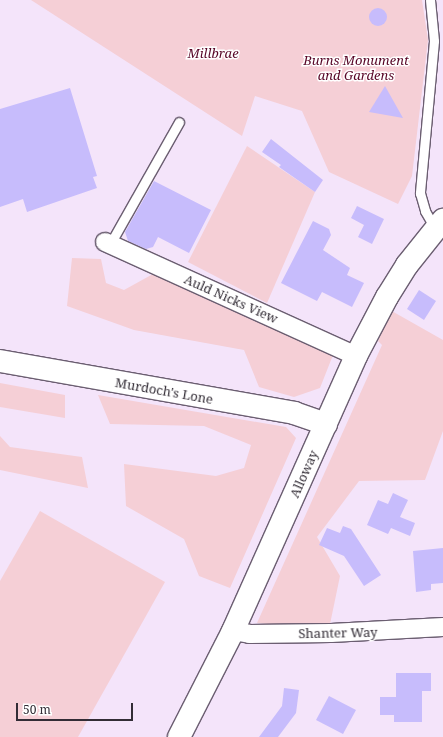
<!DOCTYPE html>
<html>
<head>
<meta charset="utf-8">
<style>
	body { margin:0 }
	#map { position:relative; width:443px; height:737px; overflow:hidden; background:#f4e4fa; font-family:"Noto Serif",serif }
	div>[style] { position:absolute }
	.green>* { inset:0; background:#f5cfd6 }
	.building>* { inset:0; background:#c7bcfc }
	.round { border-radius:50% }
	.roads { filter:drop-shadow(1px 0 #6b5e71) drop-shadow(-1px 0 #6b5e71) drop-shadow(0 1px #6b5e71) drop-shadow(0 -1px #6b5e71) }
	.lane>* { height:9px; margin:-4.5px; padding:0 4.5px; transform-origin:4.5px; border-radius:4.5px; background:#fff }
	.street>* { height:18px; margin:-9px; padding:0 9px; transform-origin:9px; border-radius:9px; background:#fff }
	.secondary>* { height:22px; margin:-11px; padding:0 11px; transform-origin:11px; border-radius:11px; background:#fff }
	span { translate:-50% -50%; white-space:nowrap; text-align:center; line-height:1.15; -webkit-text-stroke:3px #fff; paint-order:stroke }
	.park-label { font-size:13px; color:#570526; font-style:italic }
	.street-label { font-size:13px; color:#322c35 }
	.scale { position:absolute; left:16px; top:703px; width:117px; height:18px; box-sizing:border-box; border:2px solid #322c35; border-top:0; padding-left:5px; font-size:12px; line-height:14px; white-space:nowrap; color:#322c35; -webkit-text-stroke:3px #fff; paint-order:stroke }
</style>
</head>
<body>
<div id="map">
	<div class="green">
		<div style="clip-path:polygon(31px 0,422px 0,428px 40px,412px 176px,398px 204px,329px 172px,302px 111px,255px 96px,242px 136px)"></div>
		<div style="clip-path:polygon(247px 146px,315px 192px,267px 303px,188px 262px)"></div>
		<div style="clip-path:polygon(72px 258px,101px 259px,106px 283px,124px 290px,153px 274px,333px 355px,320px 388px,294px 397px,259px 387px,244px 350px,134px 330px,67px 306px)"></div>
		<div style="clip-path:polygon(390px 310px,443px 340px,443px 431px,425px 480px,359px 481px,317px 537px,340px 576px,329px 629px,257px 623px,382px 345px,378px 341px)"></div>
		<div style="clip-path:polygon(0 383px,65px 395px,65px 418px,0 407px)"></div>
		<div style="clip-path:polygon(98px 395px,286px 427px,296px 438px,230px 588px,199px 576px,184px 539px,126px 506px,124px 464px,216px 476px,244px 468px,251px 445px,204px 426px,110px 424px)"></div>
		<div style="clip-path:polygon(0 436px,10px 447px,82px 457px,88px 488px,0 470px)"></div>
		<div style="clip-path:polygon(40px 511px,165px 582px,78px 737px,0 737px,0 581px)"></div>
	</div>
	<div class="building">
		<div class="round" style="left:369px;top:8px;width:18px;height:18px"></div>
		<div style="clip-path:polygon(385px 86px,403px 118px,369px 112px)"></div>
		<div style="clip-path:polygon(70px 88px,97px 176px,93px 177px,97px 188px,27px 212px,23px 199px,0 207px,0 109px)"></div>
		<div style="clip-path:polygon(271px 139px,323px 180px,315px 192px,279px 167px,281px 165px,262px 152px)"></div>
		<div style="clip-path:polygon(154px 181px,211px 210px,189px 253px,158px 237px,153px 247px,146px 249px,128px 241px,125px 232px)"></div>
		<div style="clip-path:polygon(357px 206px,384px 219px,372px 244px,358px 237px,364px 225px,351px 218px)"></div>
		<div style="clip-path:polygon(313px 221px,329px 229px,331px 235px,323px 250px,350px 268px,347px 275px,364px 283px,352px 307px,322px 292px,317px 301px,281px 283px)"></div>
		<div style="clip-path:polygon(419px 290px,436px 301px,424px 320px,407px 309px)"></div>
		<div style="clip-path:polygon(393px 493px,408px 500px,400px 517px,415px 523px,410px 536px,391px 528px,388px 534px,367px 525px,378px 500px,388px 504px)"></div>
		<div style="clip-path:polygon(343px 526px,351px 529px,381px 575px,364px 586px,344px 556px,319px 545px,327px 528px,340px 533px)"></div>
		<div style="clip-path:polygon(443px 548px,443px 583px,431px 584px,431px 590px,416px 592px,413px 551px)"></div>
		<div style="clip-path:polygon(396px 673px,431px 673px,431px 691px,422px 691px,422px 722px,394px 722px,394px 715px,380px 715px,380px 697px,396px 697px)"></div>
		<div style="clip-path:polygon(284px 688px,299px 690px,296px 713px,278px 737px,259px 737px,282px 706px)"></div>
		<div style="clip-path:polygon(329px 696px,356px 710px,343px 734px,316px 720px)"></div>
	</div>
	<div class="roads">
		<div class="lane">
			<div style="left:430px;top:0;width:41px;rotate:84.4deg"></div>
			<div style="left:434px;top:41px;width:153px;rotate:95.3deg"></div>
			<div style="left:420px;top:193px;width:19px;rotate:74deg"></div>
			<div style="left:425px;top:211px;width:20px;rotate:60deg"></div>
			<div style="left:110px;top:244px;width:140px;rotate:-60.5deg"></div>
		</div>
		<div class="street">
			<div style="left:105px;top:242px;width:276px;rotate:24.4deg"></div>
			<div style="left:233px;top:631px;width:17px;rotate:10deg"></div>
			<div style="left:250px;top:634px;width:81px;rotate:-0.7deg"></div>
			<div style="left:331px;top:633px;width:112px;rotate:-3.1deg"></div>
		</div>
		<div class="secondary">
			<div style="left:0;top:361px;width:299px;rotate:10deg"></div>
			<div style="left:294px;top:413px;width:34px;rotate:19deg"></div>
			<div style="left:179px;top:737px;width:119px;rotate:-63deg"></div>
			<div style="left:233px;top:631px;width:301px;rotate:-65.9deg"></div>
			<div style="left:356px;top:356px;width:67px;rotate:-62.3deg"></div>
			<div style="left:387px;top:297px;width:38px;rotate:-58deg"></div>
			<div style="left:407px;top:265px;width:58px;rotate:-51.3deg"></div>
		</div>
	</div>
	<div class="park-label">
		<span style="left:213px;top:53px">Millbrae</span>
		<span style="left:356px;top:68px">Burns Monument<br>and Gardens</span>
	</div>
	<div class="street-label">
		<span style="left:231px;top:299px;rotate:24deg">Auld Nicks View</span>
		<span style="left:164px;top:391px;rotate:10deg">Murdoch's Lone</span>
		<span style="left:304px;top:474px;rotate:-66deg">Alloway</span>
		<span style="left:338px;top:633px;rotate:-1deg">Shanter Way</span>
	</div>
	<div class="scale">50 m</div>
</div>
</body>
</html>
